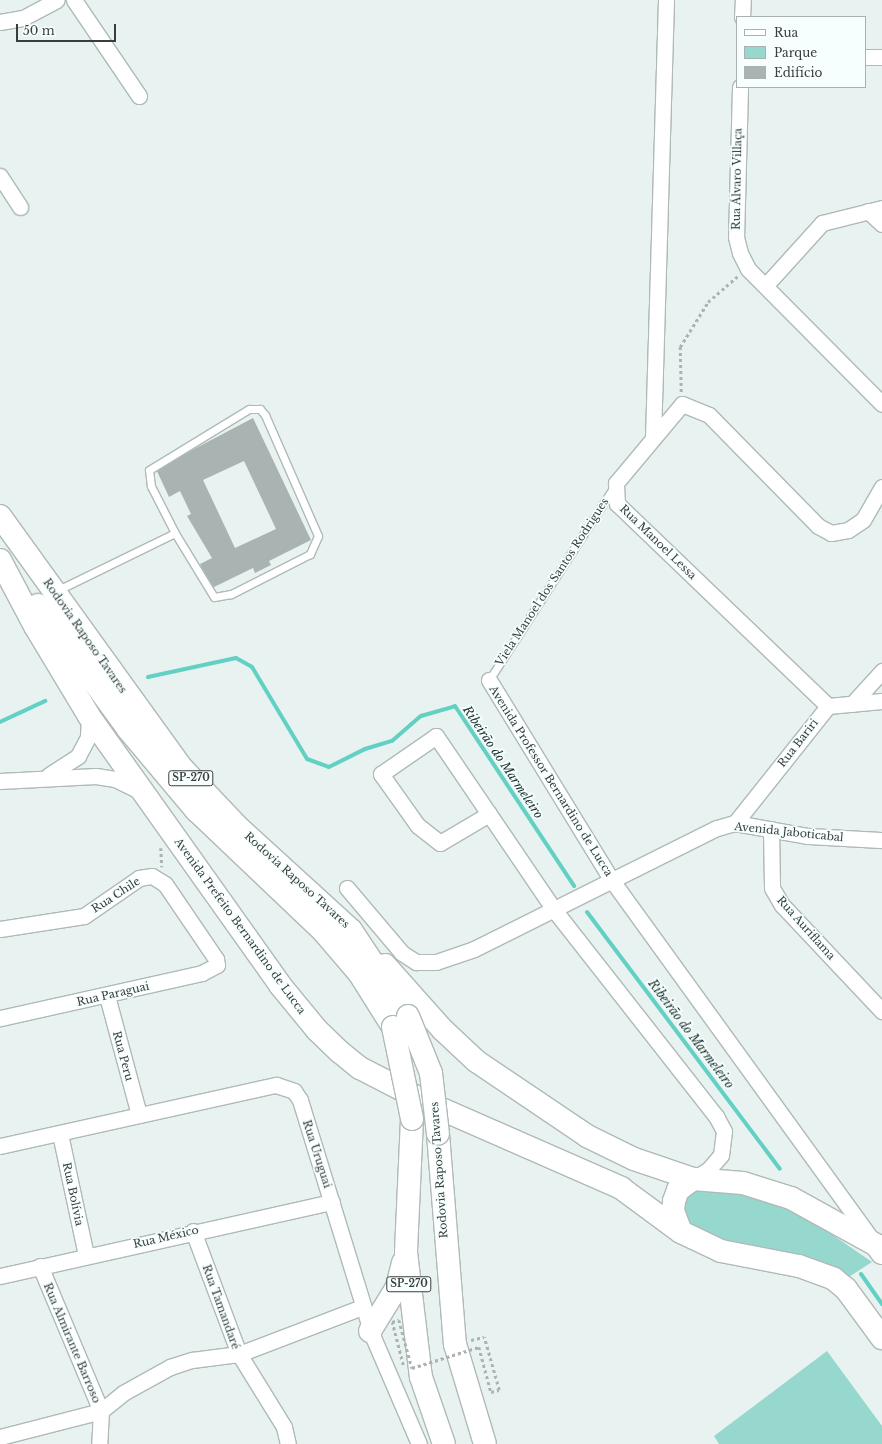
<!DOCTYPE html>
<html>
<head>
<meta charset="utf-8">
<style>
	body { margin:0 }
	#map { position:relative; width:882px; height:1444px; overflow:hidden; background:#e8f2f1; font-family:"Libre Baskerville",serif }
	div>[style] { position:absolute }
	.green>* { inset:0; background:#96d7ce }
	.stream>* { height:4px; margin:-2px; padding:0 2px; transform-origin:2px; border-radius:2px; background:#62d0c3 }
	.building>* { inset:0; background:#a9b3b2 }
	.path>* { height:2.5px; margin-top:-1.25px; transform-origin:0; background:repeating-linear-gradient(90deg,#abb3b2 0 3px,transparent 0 6px) }
	.roads { filter:drop-shadow(1px 0 #afbab8) drop-shadow(-1px 0 #afbab8) drop-shadow(0 1px #afbab8) drop-shadow(0 -1px #afbab8) }
	.service>* { height:7px; margin:-3.5px; padding:0 3.5px; transform-origin:3.5px; border-radius:3.5px; background:#fff }
	.minor>* { height:15px; margin:-7.5px; padding:0 7.5px; transform-origin:7.5px; border-radius:7.5px; background:#fff }
	.trunk>* { height:22px; margin:-11px; padding:0 11px; transform-origin:11px; border-radius:11px; background:#fff }
	.path-bridge>* { height:2.5px; margin-top:-1.25px; transform-origin:0; background:repeating-linear-gradient(90deg,#abb3b2 0 3px,transparent 0 6px) }
	.bridges { filter:drop-shadow(1px 0 #afbab8) drop-shadow(-1px 0 #afbab8) drop-shadow(0 1px #afbab8) drop-shadow(0 -1px #afbab8) }
	.trunk-bridge>* { height:22px; margin:-11px; padding:0 11px; transform-origin:11px; border-radius:11px; background:#fff }
	span { translate:-50% -50%; white-space:nowrap; text-align:center; line-height:1.15; -webkit-text-stroke:3.5px #f6fffe; paint-order:stroke }
	.shield-label span { padding:1px 3px; background:#f6fffe; border:1px solid; border-radius:3px; -webkit-text-stroke-width:0 }
	.shield-label { font-size:10px; color:#393e3d; font-weight:700 }
	.street-label { font-size:11px; color:#393e3d }
	.water-label { font-size:12px; color:#192d2b; font-style:italic }
	.legend { position:absolute; left:736px; top:16px; width:130px; height:72px; box-sizing:border-box; background:#f6fffe; border:1px solid #aab2b1; margin:0; padding:5px 7px; list-style:none; font-size:12px; color:#393e3d }
	.legend li { display:flex; align-items:center; gap:8px; height:20px }
	.legend b { width:20px; border:1px solid #aab2b1 }
	.scale { position:absolute; left:16px; top:24px; width:100px; height:18px; box-sizing:border-box; border:2px solid #393e3d; border-top:0; padding-left:5px; font-size:12px; line-height:14px; white-space:nowrap; color:#393e3d; -webkit-text-stroke:3px #f6fffe; paint-order:stroke }
</style>
</head>
<body>
<div id="map">
	<div class="green">
		<div style="clip-path:polygon(692px 1190px,736px 1190px,798px 1211px,872px 1262px,841px 1282px,749px 1250px,681px 1223px,678px 1195px)"></div>
		<div style="clip-path:polygon(827px 1351px,882px 1426px,882px 1444px,719px 1444px,714px 1436px)"></div>
	</div>
	<div class="stream">
		<div style="left:148px;top:677px;width:90px;rotate:-12.2deg"></div>
		<div style="left:236px;top:658px;width:18px;rotate:29deg"></div>
		<div style="left:252px;top:667px;width:107px;rotate:59.1deg"></div>
		<div style="left:307px;top:759px;width:23px;rotate:20deg"></div>
		<div style="left:329px;top:767px;width:40px;rotate:-26.6deg"></div>
		<div style="left:365px;top:749px;width:28px;rotate:-17deg"></div>
		<div style="left:392px;top:741px;width:38px;rotate:-41deg"></div>
		<div style="left:421px;top:716px;width:35px;rotate:-16deg"></div>
		<div style="left:455px;top:706px;width:216px;rotate:56.5deg"></div>
		<div style="left:0;top:722px;width:50px;rotate:-25deg"></div>
		<div style="left:587px;top:912px;width:321px;rotate:53.1deg"></div>
		<div style="left:861px;top:1274px;width:37px;rotate:55deg"></div>
	</div>
	<div class="building">
		<div style="clip-path:polygon(evenodd,253px 418px,311px 540px,269px 561px,271px 565px,255px 573px,253px 568px,212px 588px,200px 564px,212px 558px,187px 516px,191px 514px,180px 491px,169px 497px,156px 469px,253px 418px,244px 461px,276px 529px,235px 548px,203px 480px,244px 461px)"></div>
	</div>
	<div class="path">
		<div style="left:681px;top:392px;width:45px;rotate:-91.3deg"></div>
		<div style="left:680px;top:347px;width:53px;rotate:-58.1deg"></div>
		<div style="left:708px;top:302px;width:40px;rotate:-41deg"></div>
		<div style="left:161px;top:848px;width:19px;rotate:87deg"></div>
		<div style="left:471px;top:1340px;width:13px;rotate:-13deg"></div>
	</div>
	<div class="roads">
		<div class="service">
			<div style="left:249px;top:409px;width:11px"></div>
			<div style="left:260px;top:409px;width:8px;rotate:50deg"></div>
			<div style="left:265px;top:415px;width:132px;rotate:66.3deg"></div>
			<div style="left:318px;top:536px;width:20px;rotate:114deg"></div>
			<div style="left:310px;top:554px;width:89px;rotate:153.1deg"></div>
			<div style="left:231px;top:594px;width:17px;rotate:170deg"></div>
			<div style="left:214px;top:597px;width:75px;rotate:-121.4deg"></div>
			<div style="left:175px;top:533px;width:53px;rotate:-117.1deg"></div>
			<div style="left:151px;top:486px;width:16px;rotate:-97deg"></div>
			<div style="left:149px;top:470px;width:117px;rotate:-31.4deg"></div>
			<div style="left:56px;top:591px;width:132px;rotate:-26deg"></div>
			<div style="left:489px;top:680px;width:230px;rotate:-57.1deg"></div>
		</div>
		<div class="minor">
			<div style="left:74px;top:0;width:116px;rotate:55.9deg"></div>
			<div style="left:742px;top:17px;width:17px;rotate:-87deg"></div>
			<div style="left:0;top:22px;width:23px;rotate:-10deg"></div>
			<div style="left:23px;top:18px;width:38px;rotate:-28deg"></div>
			<div style="left:865px;top:57px;width:17px"></div>
			<div style="left:740px;top:87px;width:150px;rotate:91.5deg"></div>
			<div style="left:736px;top:237px;width:16px;rotate:76deg"></div>
			<div style="left:740px;top:253px;width:18px;rotate:63deg"></div>
			<div style="left:748px;top:269px;width:190px;rotate:45.2deg"></div>
			<div style="left:0;top:176px;width:37px;rotate:57deg"></div>
			<div style="left:868px;top:211px;width:19px;rotate:43deg"></div>
			<div style="left:766px;top:285px;width:84px;rotate:-47.9deg"></div>
			<div style="left:822px;top:223px;width:62px;rotate:-14deg"></div>
			<div style="left:653px;top:438px;width:438px;rotate:-88.3deg"></div>
			<div style="left:489px;top:680px;width:237px;rotate:58.5deg"></div>
			<div style="left:613px;top:882px;width:443px;rotate:54.1deg"></div>
			<div style="left:852px;top:704px;width:45px;rotate:-47.7deg"></div>
			<div style="left:828px;top:706px;width:292px;rotate:-136.2deg"></div>
			<div style="left:617px;top:504px;width:21px;rotate:-93deg"></div>
			<div style="left:616px;top:483px;width:103px;rotate:-50.1deg"></div>
			<div style="left:682px;top:404px;width:29px;rotate:22deg"></div>
			<div style="left:709px;top:415px;width:156px;rotate:45.5deg"></div>
			<div style="left:818px;top:526px;width:15px;rotate:28deg"></div>
			<div style="left:831px;top:533px;width:17px;rotate:-10deg"></div>
			<div style="left:848px;top:530px;width:18px;rotate:-34deg"></div>
			<div style="left:863px;top:520px;width:38px;rotate:-60deg"></div>
			<div style="left:49px;top:775px;width:35px;rotate:-33deg"></div>
			<div style="left:78px;top:756px;width:21px;rotate:-62deg"></div>
			<div style="left:88px;top:737px;width:21px;rotate:-87deg"></div>
			<div style="left:0;top:781px;width:96px;rotate:-3deg"></div>
			<div style="left:96px;top:776px;width:19px;rotate:9deg"></div>
			<div style="left:115px;top:779px;width:30px;rotate:26deg"></div>
			<div style="left:489px;top:814px;width:57px;rotate:149.4deg"></div>
			<div style="left:440px;top:843px;width:28px;rotate:-142deg"></div>
			<div style="left:418px;top:826px;width:64px;rotate:-125.4deg"></div>
			<div style="left:381px;top:774px;width:67px;rotate:-34.6deg"></div>
			<div style="left:436px;top:736px;width:94px;rotate:55.8deg"></div>
			<div style="left:489px;top:814px;width:117px;rotate:55.8deg"></div>
			<div style="left:555px;top:911px;width:261px;rotate:51.9deg"></div>
			<div style="left:716px;top:1116px;width:17px;rotate:62deg"></div>
			<div style="left:724px;top:1131px;width:24px;rotate:97deg"></div>
			<div style="left:721px;top:1155px;width:20px;rotate:131deg"></div>
			<div style="left:708px;top:1170px;width:17px;rotate:149deg"></div>
			<div style="left:735px;top:823px;width:149px;rotate:-51.5deg"></div>
			<div style="left:828px;top:706px;width:54px;rotate:-5.3deg"></div>
			<div style="left:771px;top:829px;width:59px;rotate:89deg"></div>
			<div style="left:772px;top:888px;width:20px;rotate:60deg"></div>
			<div style="left:782px;top:905px;width:146px;rotate:46.7deg"></div>
			<div style="left:347px;top:888px;width:85px;rotate:49.8deg"></div>
			<div style="left:402px;top:953px;width:17px;rotate:33deg"></div>
			<div style="left:416px;top:962px;width:20px"></div>
			<div style="left:436px;top:962px;width:40px;rotate:-18.9deg"></div>
			<div style="left:474px;top:949px;width:271px;rotate:-26.5deg"></div>
			<div style="left:717px;top:828px;width:19px;rotate:-16deg"></div>
			<div style="left:735px;top:823px;width:73px;rotate:10.2deg"></div>
			<div style="left:807px;top:836px;width:75px;rotate:3.1deg"></div>
			<div style="left:0;top:929px;width:85px;rotate:-8.8deg"></div>
			<div style="left:84px;top:916px;width:67px;rotate:-34.6deg"></div>
			<div style="left:139px;top:878px;width:13px;rotate:-9deg"></div>
			<div style="left:152px;top:876px;width:15px;rotate:32deg"></div>
			<div style="left:165px;top:884px;width:91px;rotate:55.8deg"></div>
			<div style="left:216px;top:959px;width:6px;rotate:81deg"></div>
			<div style="left:217px;top:965px;width:17px;rotate:152deg"></div>
			<div style="left:202px;top:973px;width:207px;rotate:167.4deg"></div>
			<div style="left:107px;top:996px;width:123px;rotate:74.9deg"></div>
			<div style="left:60px;top:1134px;width:124px;rotate:77.9deg"></div>
			<div style="left:0;top:1146px;width:283px;rotate:-12.5deg"></div>
			<div style="left:276px;top:1085px;width:19px;rotate:18deg"></div>
			<div style="left:294px;top:1091px;width:11px;rotate:56deg"></div>
			<div style="left:300px;top:1100px;width:248px;rotate:72.9deg"></div>
			<div style="left:373px;top:1337px;width:116px;rotate:66.7deg"></div>
			<div style="left:193px;top:1231px;width:131px;rotate:69.5deg"></div>
			<div style="left:239px;top:1354px;width:86px;rotate:58.3deg"></div>
			<div style="left:284px;top:1427px;width:17px;rotate:77deg"></div>
			<div style="left:40px;top:1266px;width:157px;rotate:67.2deg"></div>
			<div style="left:101px;top:1411px;width:33px;rotate:93deg"></div>
			<div style="left:0;top:1276px;width:340px;rotate:-12.6deg"></div>
			<div style="left:0;top:1437px;width:104px;rotate:-14.4deg"></div>
			<div style="left:101px;top:1411px;width:28px;rotate:-39deg"></div>
			<div style="left:123px;top:1393px;width:54px;rotate:-29deg"></div>
			<div style="left:170px;top:1367px;width:23px;rotate:-18deg"></div>
			<div style="left:192px;top:1360px;width:47px;rotate:-7.3deg"></div>
			<div style="left:239px;top:1354px;width:132px;rotate:-20.9deg"></div>
		</div>
		<div class="trunk">
			<div style="left:0;top:516px;width:311px;rotate:54.2deg"></div>
			<div style="left:182px;top:768px;width:80px;rotate:46.5deg"></div>
			<div style="left:237px;top:826px;width:154px;rotate:42.4deg"></div>
			<div style="left:351px;top:930px;width:103px;rotate:56.5deg"></div>
			<div style="left:0;top:560px;width:75px;rotate:62.1deg"></div>
			<div style="left:35px;top:626px;width:105px;rotate:59deg"></div>
			<div style="left:89px;top:716px;width:330px;rotate:54.6deg"></div>
			<div style="left:280px;top:985px;width:58px;rotate:50.6deg"></div>
			<div style="left:317px;top:1030px;width:32px;rotate:44deg"></div>
			<div style="left:340px;top:1052px;width:26px;rotate:39deg"></div>
			<div style="left:360px;top:1068px;width:79px;rotate:27.2deg"></div>
			<div style="left:430px;top:1104px;width:209px;rotate:23.7deg"></div>
			<div style="left:621px;top:1188px;width:74px;rotate:36.3deg"></div>
			<div style="left:681px;top:1232px;width:44px;rotate:25.4deg"></div>
			<div style="left:721px;top:1251px;width:79px;rotate:10.9deg"></div>
			<div style="left:799px;top:1266px;width:37px;rotate:20deg"></div>
			<div style="left:834px;top:1279px;width:16px;rotate:40deg"></div>
			<div style="left:846px;top:1289px;width:61px;rotate:53.7deg"></div>
			<div style="left:38px;top:605px;width:153px;rotate:54deg"></div>
			<div style="left:128px;top:729px;width:106px;rotate:50deg"></div>
			<div style="left:196px;top:810px;width:177px;rotate:43.6deg"></div>
			<div style="left:324px;top:932px;width:54px;rotate:49.5deg"></div>
			<div style="left:359px;top:973px;width:64px;rotate:57.8deg"></div>
			<div style="left:385px;top:965px;width:87px;rotate:48.3deg"></div>
			<div style="left:443px;top:1030px;width:45px;rotate:43.2deg"></div>
			<div style="left:476px;top:1061px;width:134px;rotate:34deg"></div>
			<div style="left:587px;top:1136px;width:52px;rotate:26.1deg"></div>
			<div style="left:634px;top:1159px;width:62px;rotate:18.7deg"></div>
			<div style="left:693px;top:1179px;width:50px;rotate:4.6deg"></div>
			<div style="left:743px;top:1183px;width:50px;rotate:17.4deg"></div>
			<div style="left:791px;top:1198px;width:97px;rotate:28.9deg"></div>
			<div style="left:876px;top:1245px;width:10px;rotate:53deg"></div>
			<div style="left:412px;top:1119px;width:133px;rotate:92.6deg"></div>
			<div style="left:406px;top:1252px;width:126px;rotate:83.2deg"></div>
			<div style="left:421px;top:1377px;width:71px;rotate:71.1deg"></div>
			<div style="left:438px;top:1134px;width:211px;rotate:85.4deg"></div>
			<div style="left:455px;top:1344px;width:104px;rotate:73.3deg"></div>
			<div style="left:681px;top:1232px;width:22px;rotate:-111deg"></div>
			<div style="left:673px;top:1211px;width:10px;rotate:-84deg"></div>
			<div style="left:674px;top:1201px;width:12px;rotate:-70deg"></div>
			<div style="left:678px;top:1190px;width:19px;rotate:-36deg"></div>
			<div style="left:370px;top:1331px;width:52px;rotate:-58.5deg"></div>
			<div style="left:397px;top:1287px;width:25px;rotate:-76deg"></div>
		</div>
	</div>
	<div class="path-bridge">
		<div style="left:403px;top:1365px;width:44px;rotate:-104.3deg"></div>
		<div style="left:392px;top:1322px;width:7px;rotate:-16deg"></div>
		<div style="left:399px;top:1320px;width:50px;rotate:74.8deg"></div>
		<div style="left:412px;top:1368px;width:70px;rotate:-17.4deg"></div>
		<div style="left:479px;top:1347px;width:47px;rotate:75.1deg"></div>
		<div style="left:491px;top:1392px;width:8px;rotate:-14deg"></div>
		<div style="left:499px;top:1390px;width:55px;rotate:-105.8deg"></div>
	</div>
	<div class="bridges">
		<div class="trunk-bridge">
			<div style="left:408px;top:1016px;width:61px;rotate:68deg"></div>
			<div style="left:431px;top:1073px;width:61px;rotate:83.5deg"></div>
			<div style="left:393px;top:1027px;width:94px;rotate:78.3deg"></div>
		</div>
	</div>
	<div class="shield-label">
		<span style="left:191px;top:778px">SP-270</span>
		<span style="left:409px;top:1284px">SP-270</span>
	</div>
	<div class="street-label">
		<span style="left:737px;top:179px;rotate:-89deg">Rua Álvaro Villaça</span>
		<span style="left:658px;top:542px;rotate:44deg">Rua Manoel Lessa</span>
		<span style="left:552px;top:582px;rotate:-57deg">Viela Manoel dos Santos Rodrigues</span>
		<span style="left:85px;top:636px;rotate:55deg">Rodovia Raposo Tavares</span>
		<span style="left:798px;top:743px;rotate:-52deg">Rua Bariri</span>
		<span style="left:551px;top:781px;rotate:58deg">Avenida Professor Bernardino de Lucca</span>
		<span style="left:789px;top:832px;rotate:6deg">Avenida Jaboticabal</span>
		<span style="left:297px;top:880px;rotate:42deg">Rodovia Raposo Tavares</span>
		<span style="left:116px;top:895px;rotate:-33deg">Rua Chile</span>
		<span style="left:240px;top:926px;rotate:54deg">Avenida Prefeito Bernardino de Lucca</span>
		<span style="left:806px;top:928px;rotate:48deg">Rua Auriflama</span>
		<span style="left:113px;top:994px;rotate:-13deg">Rua Paraguai</span>
		<span style="left:123px;top:1056px;rotate:75deg">Rua Peru</span>
		<span style="left:317px;top:1154px;rotate:72deg">Rua Uruguai</span>
		<span style="left:439px;top:1170px;rotate:-94deg">Rodovia Raposo Tavares</span>
		<span style="left:73px;top:1194px;rotate:78deg">Rua Bolívia</span>
		<span style="left:166px;top:1237px;rotate:-13deg">Rua México</span>
		<span style="left:221px;top:1307px;rotate:70deg">Rua Tamandaré</span>
		<span style="left:72px;top:1343px;rotate:67deg">Rua Almirante Barroso</span>
	</div>
	<div class="water-label">
		<span style="left:503px;top:762px;rotate:56deg">Ribeirão do Marmeleiro</span>
		<span style="left:691px;top:1034px;rotate:53deg">Ribeirão do Marmeleiro</span>
	</div>
	<ul class="legend">
	<li><b style="height:5px;background:#fff"></b>Rua</li>
	<li><b style="height:11px;background:#96d7ce"></b>Parque</li>
	<li><b style="height:11px;background:#a9b3b2"></b>Edifício</li>
	</ul>
	<div class="scale">50 m</div>
</div>
</body>
</html>
